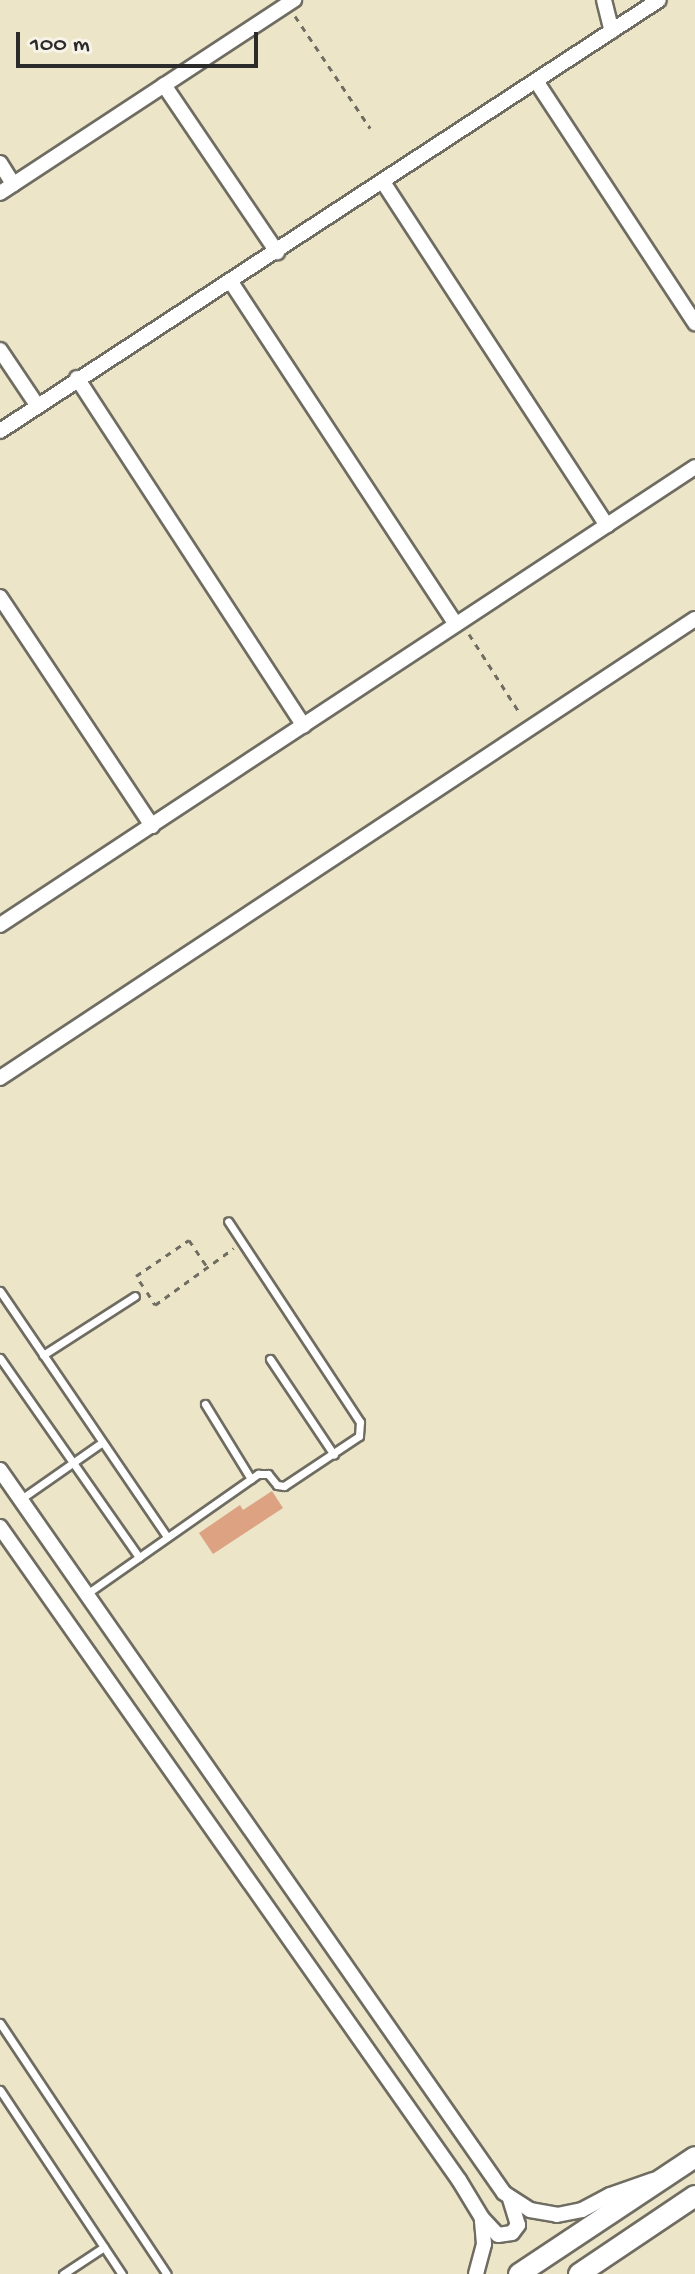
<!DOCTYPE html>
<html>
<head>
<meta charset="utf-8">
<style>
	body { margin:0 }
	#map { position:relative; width:695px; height:2274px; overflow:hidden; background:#ece5c8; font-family:"Gochi Hand",sans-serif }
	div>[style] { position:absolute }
	.building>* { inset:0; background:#dca282 }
	.path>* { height:3px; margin-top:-1.5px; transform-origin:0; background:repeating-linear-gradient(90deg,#6f6c62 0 6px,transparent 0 12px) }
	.roads { filter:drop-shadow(2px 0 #6f6c62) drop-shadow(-2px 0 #6f6c62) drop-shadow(0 2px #6f6c62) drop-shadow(0 -2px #6f6c62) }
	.service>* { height:7px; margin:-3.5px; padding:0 3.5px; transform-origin:3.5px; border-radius:3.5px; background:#fff }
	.minor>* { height:14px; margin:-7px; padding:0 7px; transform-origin:7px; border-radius:7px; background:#fff }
	.primary>* { height:20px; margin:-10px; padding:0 10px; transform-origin:10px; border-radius:10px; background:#fff }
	span { translate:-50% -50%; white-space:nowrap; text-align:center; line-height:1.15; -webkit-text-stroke:6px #f7f3e8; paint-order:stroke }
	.scale { position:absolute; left:16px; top:32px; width:242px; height:36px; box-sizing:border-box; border:4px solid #2b2b2b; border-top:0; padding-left:10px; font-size:24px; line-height:28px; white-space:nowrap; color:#2b2b2b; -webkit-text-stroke:6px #f7f3e8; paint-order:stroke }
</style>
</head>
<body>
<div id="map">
	<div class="building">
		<div style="clip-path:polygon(272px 1491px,283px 1508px,213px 1554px,199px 1533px,240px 1505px,243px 1510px)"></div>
	</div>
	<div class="path">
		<div style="left:295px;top:16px;width:135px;rotate:56.2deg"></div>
		<div style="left:469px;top:634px;width:96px;rotate:57.3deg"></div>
		<div style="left:143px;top:1286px;width:12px;rotate:-125deg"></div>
		<div style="left:136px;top:1276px;width:64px;rotate:-34.2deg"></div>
		<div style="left:189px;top:1240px;width:32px;rotate:56deg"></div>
		<div style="left:147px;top:1292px;width:15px;rotate:58deg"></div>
		<div style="left:155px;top:1305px;width:97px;rotate:-35.8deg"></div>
	</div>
	<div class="roads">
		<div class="service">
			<div style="left:0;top:1291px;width:297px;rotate:55.8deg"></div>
			<div style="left:43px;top:1355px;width:109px;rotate:-32.7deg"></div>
			<div style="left:0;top:1358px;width:243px;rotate:55.1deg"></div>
			<div style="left:270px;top:1359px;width:115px;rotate:56.3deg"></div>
			<div style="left:205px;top:1404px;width:88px;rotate:58.5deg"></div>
			<div style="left:21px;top:1499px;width:98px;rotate:-35deg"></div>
			<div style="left:88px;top:1593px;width:208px;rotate:-35deg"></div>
			<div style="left:258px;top:1474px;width:10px"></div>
			<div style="left:268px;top:1474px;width:14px;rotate:51deg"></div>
			<div style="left:277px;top:1485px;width:7px;rotate:8deg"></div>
			<div style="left:284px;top:1486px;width:90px;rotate:-33.7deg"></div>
			<div style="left:359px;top:1436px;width:14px;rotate:-86deg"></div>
			<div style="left:360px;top:1422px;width:240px;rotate:-123.3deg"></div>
			<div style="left:0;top:2023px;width:301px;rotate:56.4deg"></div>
			<div style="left:0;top:2090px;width:221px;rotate:56.5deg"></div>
			<div style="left:63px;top:2274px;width:49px;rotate:-33.4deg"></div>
		</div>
		<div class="minor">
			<div style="left:604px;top:0;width:32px;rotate:76deg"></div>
			<div style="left:536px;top:81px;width:290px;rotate:56.7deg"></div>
			<div style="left:164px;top:85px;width:202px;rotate:55.9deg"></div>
			<div style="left:0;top:163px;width:25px;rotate:58deg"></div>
			<div style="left:383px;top:182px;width:410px;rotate:56.9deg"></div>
			<div style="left:0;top:193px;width:352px;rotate:-33.3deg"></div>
			<div style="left:231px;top:282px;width:409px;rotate:56.7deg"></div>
			<div style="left:0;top:350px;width:66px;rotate:56.1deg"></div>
			<div style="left:77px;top:378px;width:415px;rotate:56.9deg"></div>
			<div style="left:0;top:431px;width:787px;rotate:-33.19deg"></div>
			<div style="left:0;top:597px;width:275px;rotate:56.4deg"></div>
			<div style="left:0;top:925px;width:832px;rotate:-33.38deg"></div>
			<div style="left:0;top:1078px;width:833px;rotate:-33.44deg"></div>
			<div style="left:0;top:1470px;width:881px;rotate:55.12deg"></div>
			<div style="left:504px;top:2193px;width:31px;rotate:33deg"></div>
			<div style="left:530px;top:2210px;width:27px;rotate:10deg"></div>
			<div style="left:557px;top:2215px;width:25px;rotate:-11deg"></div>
			<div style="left:582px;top:2210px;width:32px;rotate:-28deg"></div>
			<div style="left:610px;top:2195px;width:46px;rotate:-19.2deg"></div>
			<div style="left:0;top:1527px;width:798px;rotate:54.9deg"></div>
			<div style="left:459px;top:2180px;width:44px;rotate:58.8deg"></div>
			<div style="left:482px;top:2218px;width:23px;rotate:47deg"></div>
			<div style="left:498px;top:2235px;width:14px;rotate:-8deg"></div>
			<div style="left:512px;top:2233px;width:10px;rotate:-53deg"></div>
			<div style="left:518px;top:2225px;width:27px;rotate:-107deg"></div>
			<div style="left:476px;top:2274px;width:31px;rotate:-75deg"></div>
			<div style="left:484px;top:2244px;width:25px;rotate:-95deg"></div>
		</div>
		<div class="primary">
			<div style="left:519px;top:2274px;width:211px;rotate:-33.6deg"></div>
			<div style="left:579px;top:2274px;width:140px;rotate:-33.9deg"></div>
		</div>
	</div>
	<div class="scale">100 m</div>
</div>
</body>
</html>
